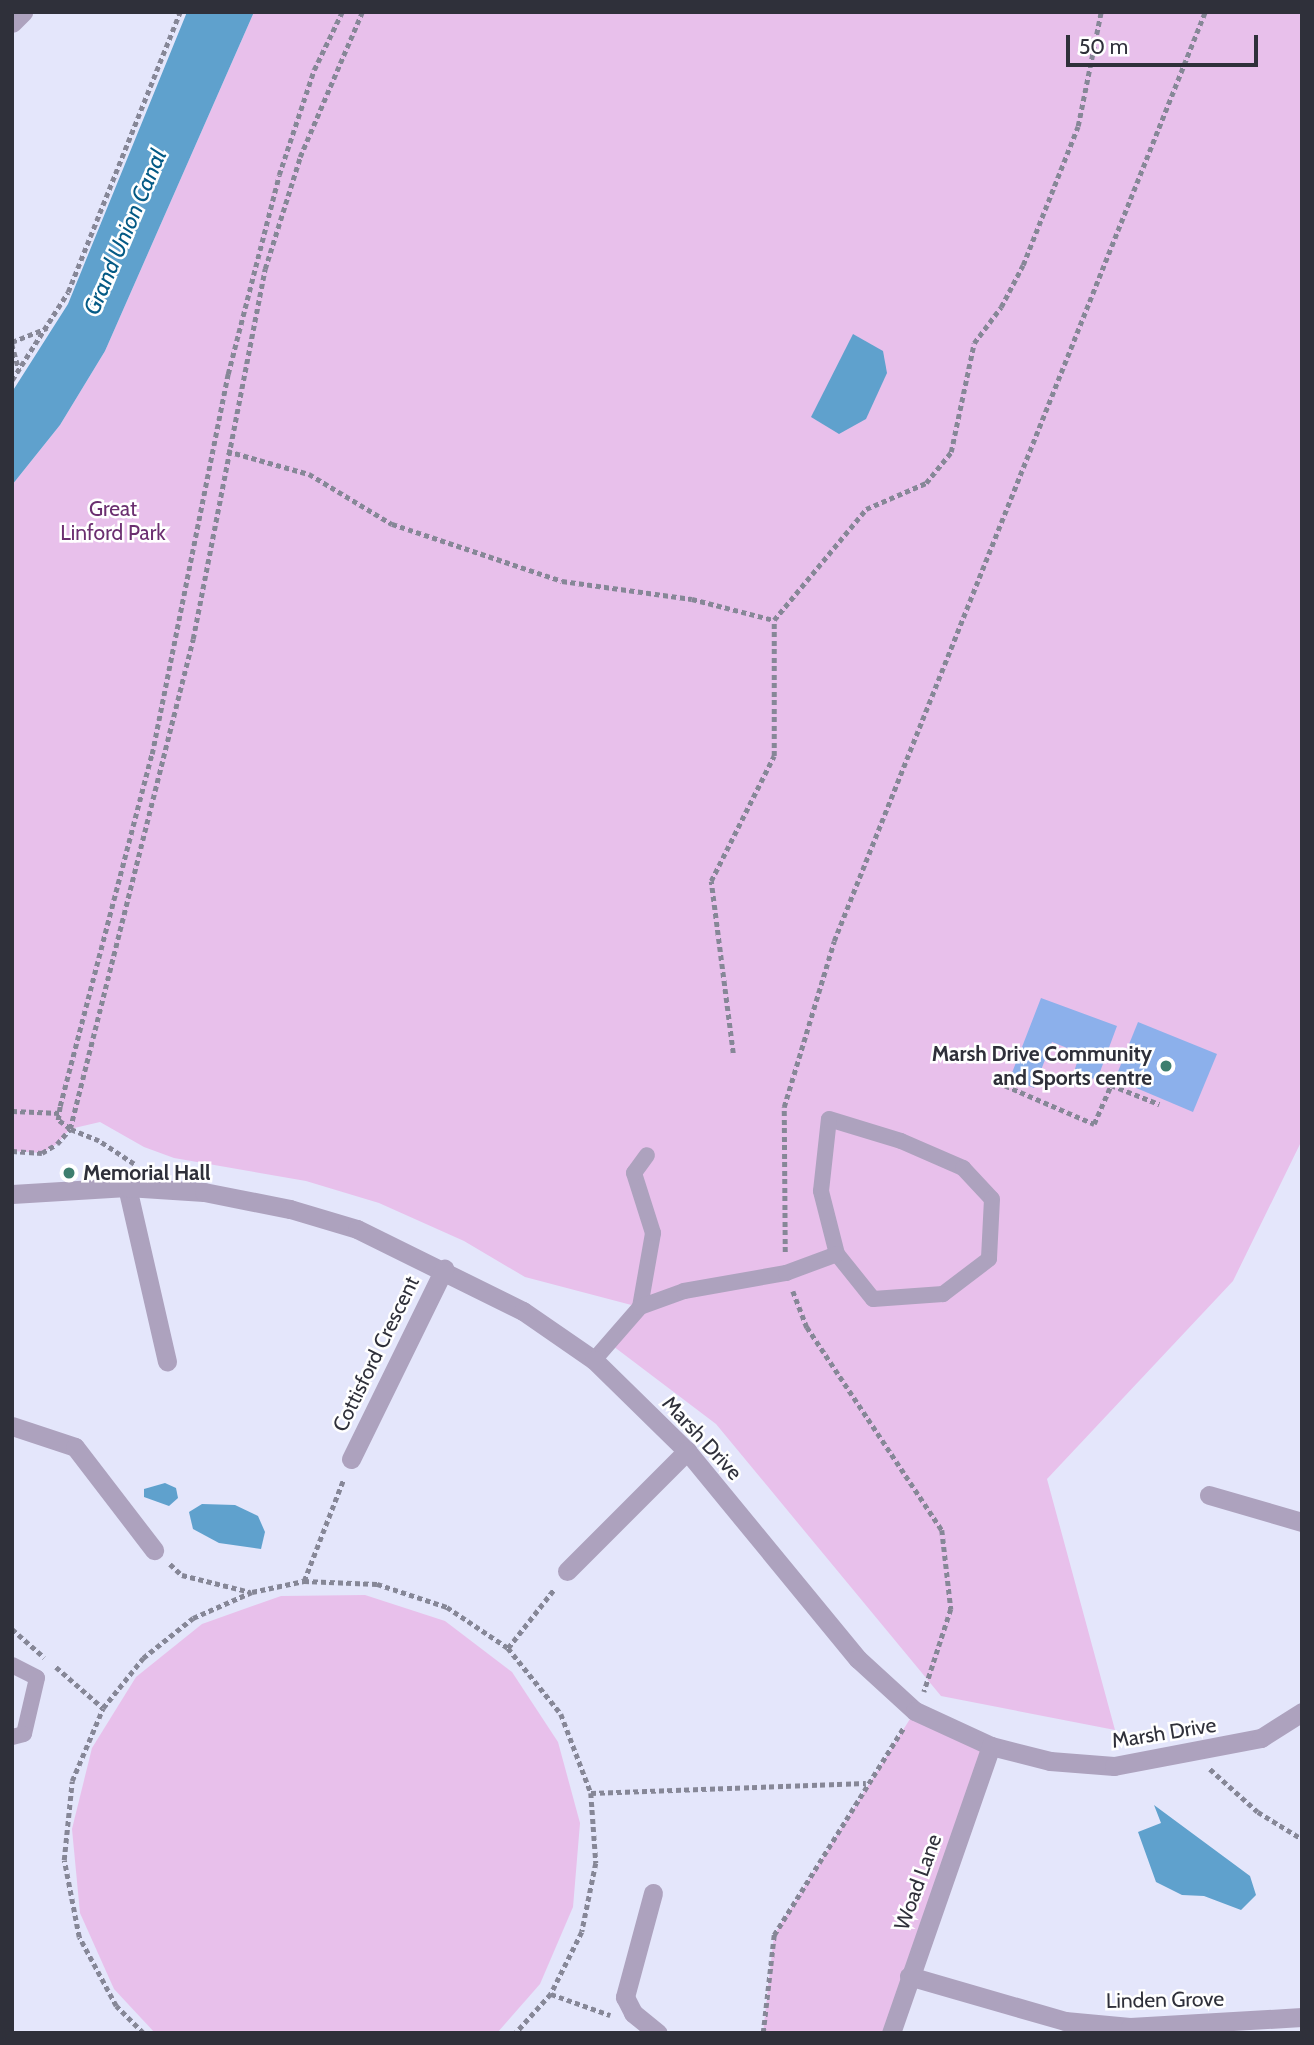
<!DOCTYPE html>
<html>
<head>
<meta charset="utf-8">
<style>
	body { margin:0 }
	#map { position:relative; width:1314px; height:2045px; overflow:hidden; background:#e4e6fb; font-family:Cabin,sans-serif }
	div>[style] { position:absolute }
	.green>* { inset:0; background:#e8c0eb }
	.water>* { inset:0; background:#5fa1cd }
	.building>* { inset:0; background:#8cb0eb }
	.path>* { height:4.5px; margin-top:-2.25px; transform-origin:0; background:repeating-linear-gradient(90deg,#868797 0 5px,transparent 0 8.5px) }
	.service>* { height:16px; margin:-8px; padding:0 8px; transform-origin:8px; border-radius:8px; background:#ada2be }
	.minor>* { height:19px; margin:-9.5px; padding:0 9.5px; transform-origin:9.5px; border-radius:9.5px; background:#ada2be }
	.dots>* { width:19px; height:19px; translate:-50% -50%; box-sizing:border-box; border:4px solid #fff; border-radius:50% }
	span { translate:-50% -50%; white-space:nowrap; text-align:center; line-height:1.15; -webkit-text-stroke:5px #fff; paint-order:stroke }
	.park-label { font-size:21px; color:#6b2f70 }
	.poi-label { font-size:21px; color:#2f303a; font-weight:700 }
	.right { translate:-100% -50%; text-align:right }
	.left { translate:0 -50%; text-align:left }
	.street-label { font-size:21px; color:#2f303a }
	.water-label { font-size:23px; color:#045a85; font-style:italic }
	.frame { position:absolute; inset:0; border:14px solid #2f303a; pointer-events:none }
	.scale { position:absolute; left:1066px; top:35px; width:192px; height:32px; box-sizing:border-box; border:4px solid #2f303a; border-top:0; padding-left:9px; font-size:21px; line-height:24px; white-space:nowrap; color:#2f303a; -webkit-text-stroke:5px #fff; paint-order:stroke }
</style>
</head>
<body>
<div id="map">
	<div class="green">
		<div style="clip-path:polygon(254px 12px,1302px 12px,1302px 1140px,1233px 1281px,1047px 1479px,1115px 1730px,941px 1696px,716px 1424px,609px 1343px,639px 1307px,525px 1277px,464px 1241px,379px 1203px,306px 1181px,174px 1158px,144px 1147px,100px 1122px,70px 1129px,57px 1144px,42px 1153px,12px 1151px,12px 485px,60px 425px,105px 351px)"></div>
		<div style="clip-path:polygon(365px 1595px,445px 1621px,512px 1672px,558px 1742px,580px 1823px,573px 1907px,540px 1984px,497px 2033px,155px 2033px,114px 1989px,80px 1913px,72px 1829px,92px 1748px,136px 1677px,202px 1624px,281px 1596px)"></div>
		<div style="clip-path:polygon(915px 1711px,991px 1746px,895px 2033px,763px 2033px,774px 1935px)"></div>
	</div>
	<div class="water">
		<div style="clip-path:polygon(187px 12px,254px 12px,105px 351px,60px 425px,12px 485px,12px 392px,68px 304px)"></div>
		<div style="clip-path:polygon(853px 334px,883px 351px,887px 373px,866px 419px,839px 434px,811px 417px)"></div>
		<div style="clip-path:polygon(165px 1483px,176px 1488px,178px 1498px,169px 1506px,144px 1497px,144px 1489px)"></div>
		<div style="clip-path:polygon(202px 1504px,235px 1505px,258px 1516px,265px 1532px,261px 1549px,219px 1543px,193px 1529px,189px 1512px)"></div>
		<div style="clip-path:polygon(1154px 1805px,1250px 1876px,1256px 1895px,1241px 1910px,1204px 1896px,1182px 1895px,1156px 1882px,1138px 1832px,1161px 1823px)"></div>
	</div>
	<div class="building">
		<div style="clip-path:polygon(1041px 998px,1117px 1026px,1097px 1080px,1074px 1072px,1080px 1053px,1052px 1042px,1034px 1088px,1010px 1078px)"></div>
		<div style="clip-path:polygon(1138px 1022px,1217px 1054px,1193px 1112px,1115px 1079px)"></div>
	</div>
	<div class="path">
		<div style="left:12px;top:342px;width:38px;rotate:-22deg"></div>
		<div style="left:12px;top:344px;width:27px;rotate:75deg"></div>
		<div style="left:12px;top:380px;width:104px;rotate:-57.5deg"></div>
		<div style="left:68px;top:292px;width:302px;rotate:-68.2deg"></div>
		<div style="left:227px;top:451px;width:85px;rotate:15.7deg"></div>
		<div style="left:309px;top:474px;width:97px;rotate:31.1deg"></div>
		<div style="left:392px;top:524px;width:179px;rotate:18.5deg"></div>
		<div style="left:562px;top:581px;width:131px;rotate:7.9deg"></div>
		<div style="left:692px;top:599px;width:85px;rotate:14.4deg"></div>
		<div style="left:733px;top:1053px;width:173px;rotate:-97.3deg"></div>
		<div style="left:711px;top:881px;width:140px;rotate:-63.3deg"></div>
		<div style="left:774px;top:756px;width:136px;rotate:-90deg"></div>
		<div style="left:774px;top:620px;width:144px;rotate:-50.3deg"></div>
		<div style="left:866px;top:509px;width:65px;rotate:-23.4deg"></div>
		<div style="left:926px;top:483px;width:40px;rotate:-51deg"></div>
		<div style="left:951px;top:452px;width:111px;rotate:-78.1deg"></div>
		<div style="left:974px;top:343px;width:45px;rotate:-53.1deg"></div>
		<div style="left:1001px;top:307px;width:47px;rotate:-62.4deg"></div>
		<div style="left:1023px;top:265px;width:149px;rotate:-68.4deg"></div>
		<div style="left:1078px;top:126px;width:116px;rotate:-78.6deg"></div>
		<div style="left:997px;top:1082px;width:106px;rotate:23.4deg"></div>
		<div style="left:1094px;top:1124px;width:43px;rotate:-66.4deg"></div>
		<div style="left:1111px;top:1085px;width:52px;rotate:21.6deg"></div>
		<div style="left:12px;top:1111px;width:48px;rotate:2.4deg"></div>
		<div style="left:12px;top:1151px;width:30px;rotate:4deg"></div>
		<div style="left:42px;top:1153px;width:17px;rotate:-31deg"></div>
		<div style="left:57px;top:1144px;width:20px;rotate:-49deg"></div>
		<div style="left:70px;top:1129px;width:15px;rotate:-143deg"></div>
		<div style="left:58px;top:1120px;width:14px;rotate:-82deg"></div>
		<div style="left:60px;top:1106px;width:364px;rotate:-75.4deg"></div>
		<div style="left:152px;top:754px;width:388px;rotate:-78.7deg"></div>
		<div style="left:228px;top:374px;width:205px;rotate:-75.6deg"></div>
		<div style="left:279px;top:175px;width:111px;rotate:-71.6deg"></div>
		<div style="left:314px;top:70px;width:64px;rotate:-64.2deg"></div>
		<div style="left:134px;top:1164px;width:42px;rotate:-146.7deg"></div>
		<div style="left:99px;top:1141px;width:31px;rotate:-158deg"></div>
		<div style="left:70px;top:1129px;width:505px;rotate:-75.91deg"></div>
		<div style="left:193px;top:639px;width:377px;rotate:-79deg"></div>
		<div style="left:265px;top:269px;width:117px;rotate:-72.6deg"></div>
		<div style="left:300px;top:157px;width:158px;rotate:-66.8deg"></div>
		<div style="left:785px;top:1252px;width:145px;rotate:-90.4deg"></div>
		<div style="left:784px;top:1107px;width:173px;rotate:-73.2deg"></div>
		<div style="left:834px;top:941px;width:1000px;rotate:-68.23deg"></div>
		<div style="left:793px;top:1291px;width:39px;rotate:69deg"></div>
		<div style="left:807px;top:1327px;width:244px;rotate:56.4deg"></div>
		<div style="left:942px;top:1530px;width:80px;rotate:83.5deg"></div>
		<div style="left:951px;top:1609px;width:87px;rotate:108deg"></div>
		<div style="left:170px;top:1564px;width:16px;rotate:43deg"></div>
		<div style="left:182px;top:1575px;width:70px;rotate:14deg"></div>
		<div style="left:304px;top:1581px;width:110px;rotate:-68.8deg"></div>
		<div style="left:12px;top:1629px;width:43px;rotate:41.2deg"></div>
		<div style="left:508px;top:1648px;width:76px;rotate:-51.9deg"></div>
		<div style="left:56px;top:1667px;width:62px;rotate:41.1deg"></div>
		<div style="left:1210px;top:1769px;width:64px;rotate:41.9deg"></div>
		<div style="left:1258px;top:1812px;width:52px;rotate:31.5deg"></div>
		<div style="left:591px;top:1793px;width:275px;rotate:-2.1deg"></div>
		<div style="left:551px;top:1994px;width:63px;rotate:19.6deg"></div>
		<div style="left:143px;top:2033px;width:38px;rotate:-135deg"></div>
		<div style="left:116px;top:2006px;width:78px;rotate:-118.2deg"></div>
		<div style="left:79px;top:1937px;width:78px;rotate:-101deg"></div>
		<div style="left:64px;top:1860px;width:79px;rotate:-84.2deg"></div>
		<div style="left:72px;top:1781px;width:79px;rotate:-67deg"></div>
		<div style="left:103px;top:1708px;width:64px;rotate:-51.3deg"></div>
		<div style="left:143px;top:1658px;width:64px;rotate:-38.7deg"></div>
		<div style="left:193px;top:1618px;width:64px;rotate:-23.8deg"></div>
		<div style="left:252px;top:1592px;width:53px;rotate:-11.9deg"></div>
		<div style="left:304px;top:1581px;width:73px;rotate:2.4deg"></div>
		<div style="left:377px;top:1584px;width:74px;rotate:18.2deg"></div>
		<div style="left:447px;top:1607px;width:73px;rotate:33.9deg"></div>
		<div style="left:508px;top:1648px;width:85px;rotate:51.2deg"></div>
		<div style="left:561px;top:1714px;width:85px;rotate:69.2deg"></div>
		<div style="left:591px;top:1793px;width:70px;rotate:85.9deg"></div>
		<div style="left:596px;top:1863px;width:70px;rotate:101.5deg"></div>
		<div style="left:582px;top:1932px;width:69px;rotate:116.6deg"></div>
		<div style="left:551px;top:1994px;width:52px;rotate:131.9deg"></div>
		<div style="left:763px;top:2033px;width:99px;rotate:-83.6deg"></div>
		<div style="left:774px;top:1935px;width:245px;rotate:-58deg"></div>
	</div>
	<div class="service">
		<div style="left:829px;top:1119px;width:75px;rotate:17deg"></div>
		<div style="left:901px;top:1141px;width:68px;rotate:23.5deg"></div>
		<div style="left:963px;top:1168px;width:42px;rotate:46.9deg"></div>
		<div style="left:992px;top:1199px;width:60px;rotate:92.9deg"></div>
		<div style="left:989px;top:1259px;width:58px;rotate:142.7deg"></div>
		<div style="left:943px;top:1294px;width:70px;rotate:175.9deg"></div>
		<div style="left:873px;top:1299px;width:58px;rotate:-128.7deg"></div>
		<div style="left:837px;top:1254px;width:65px;rotate:-104.3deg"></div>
		<div style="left:821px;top:1191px;width:72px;rotate:-83.7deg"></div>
		<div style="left:640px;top:1307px;width:75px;rotate:-80deg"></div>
		<div style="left:653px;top:1233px;width:63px;rotate:-107.6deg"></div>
		<div style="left:634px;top:1173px;width:22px;rotate:-54deg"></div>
		<div style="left:594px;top:1360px;width:70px;rotate:-49deg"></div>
		<div style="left:640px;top:1307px;width:47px;rotate:-20deg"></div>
		<div style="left:684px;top:1291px;width:104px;rotate:-10deg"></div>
		<div style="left:786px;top:1273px;width:54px;rotate:-20.4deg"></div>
		<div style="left:12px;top:1665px;width:28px;rotate:27deg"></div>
		<div style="left:37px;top:1678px;width:57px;rotate:103.1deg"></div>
		<div style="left:24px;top:1734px;width:12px;rotate:166deg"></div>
	</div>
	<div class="minor">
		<div style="left:12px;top:23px;width:16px;rotate:-45deg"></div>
		<div style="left:127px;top:1187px;width:179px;rotate:77.1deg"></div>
		<div style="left:12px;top:1194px;width:115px;rotate:-3.5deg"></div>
		<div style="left:127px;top:1187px;width:77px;rotate:3.7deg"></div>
		<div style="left:204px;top:1192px;width:88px;rotate:11.2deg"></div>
		<div style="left:290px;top:1209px;width:70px;rotate:16.6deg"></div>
		<div style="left:357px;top:1229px;width:185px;rotate:26.3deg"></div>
		<div style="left:523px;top:1311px;width:86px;rotate:34.6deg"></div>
		<div style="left:594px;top:1360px;width:130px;rotate:44.4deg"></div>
		<div style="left:687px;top:1451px;width:269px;rotate:50.6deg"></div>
		<div style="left:858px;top:1659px;width:77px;rotate:42.4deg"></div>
		<div style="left:915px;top:1711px;width:84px;rotate:24.7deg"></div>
		<div style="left:991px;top:1746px;width:61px;rotate:14.3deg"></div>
		<div style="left:1050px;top:1761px;width:64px;rotate:4.5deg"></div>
		<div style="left:1114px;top:1766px;width:150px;rotate:-10.8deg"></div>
		<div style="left:1261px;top:1738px;width:49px;rotate:-32.4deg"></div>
		<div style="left:12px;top:1426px;width:66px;rotate:18.4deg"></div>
		<div style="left:75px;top:1447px;width:130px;rotate:52.5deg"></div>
		<div style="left:351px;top:1459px;width:212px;rotate:-63.9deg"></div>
		<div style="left:1209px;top:1495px;width:97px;rotate:16.2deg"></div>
		<div style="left:567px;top:1571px;width:170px;rotate:-45deg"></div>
		<div style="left:653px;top:1893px;width:108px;rotate:105.1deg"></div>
		<div style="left:625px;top:1997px;width:18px;rotate:63deg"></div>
		<div style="left:633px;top:2013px;width:32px;rotate:39deg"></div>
		<div style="left:909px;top:1976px;width:162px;rotate:16.1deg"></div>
		<div style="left:1065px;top:2021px;width:65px;rotate:5.3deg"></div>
		<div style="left:1130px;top:2027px;width:172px;rotate:-3.3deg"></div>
		<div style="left:891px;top:2033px;width:304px;rotate:-70.8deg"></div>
	</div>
	<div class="dots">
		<div style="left:1166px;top:1066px;background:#3d7e6e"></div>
		<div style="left:69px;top:1173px;background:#3d7e6e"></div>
	</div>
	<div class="park-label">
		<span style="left:113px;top:521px">Great<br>Linford Park</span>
	</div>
	<div class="poi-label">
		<span class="right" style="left:1152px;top:1066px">Marsh Drive Community<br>and Sports centre</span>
		<span class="left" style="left:83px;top:1173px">Memorial Hall</span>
	</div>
	<div class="street-label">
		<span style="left:376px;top:1354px;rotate:-64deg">Cottisford Crescent</span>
		<span style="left:702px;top:1438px;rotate:47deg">Marsh Drive</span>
		<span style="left:1164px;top:1733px;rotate:-9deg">Marsh Drive</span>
		<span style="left:918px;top:1882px;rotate:-70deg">Woad Lane</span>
		<span style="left:1165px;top:2000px;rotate:-1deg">Linden Grove</span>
	</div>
	<div class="water-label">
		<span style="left:125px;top:232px;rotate:-67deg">Grand Union Canal</span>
	</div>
	<div class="frame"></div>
	<div class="scale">50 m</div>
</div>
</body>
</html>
